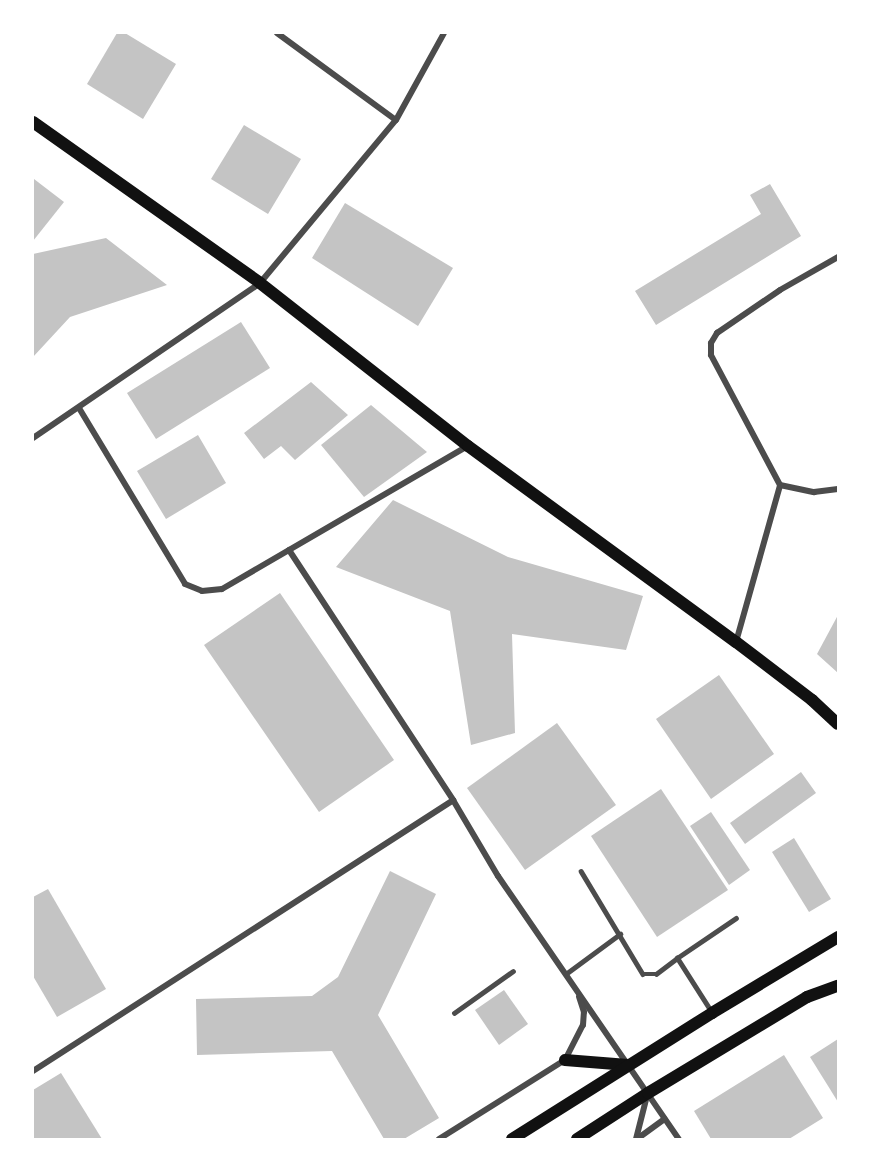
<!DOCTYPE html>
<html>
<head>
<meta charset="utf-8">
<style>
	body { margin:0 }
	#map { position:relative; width:871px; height:1172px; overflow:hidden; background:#fff; font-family:"Exo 2",sans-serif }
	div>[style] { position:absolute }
	.building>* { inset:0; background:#c4c4c4 }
	.service>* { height:4.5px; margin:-2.25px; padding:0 2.25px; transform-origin:2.25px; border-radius:2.25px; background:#4c4c4c }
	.minor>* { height:6px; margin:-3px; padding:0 3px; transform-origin:3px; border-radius:3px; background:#4c4c4c }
	.secondary>* { height:12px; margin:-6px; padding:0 6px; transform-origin:6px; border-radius:6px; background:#111 }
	span { translate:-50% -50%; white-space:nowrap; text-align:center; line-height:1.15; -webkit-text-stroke:6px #fff; paint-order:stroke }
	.frame { position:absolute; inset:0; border:34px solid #fff; pointer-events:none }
</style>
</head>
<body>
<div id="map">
	<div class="building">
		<div style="clip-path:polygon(117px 33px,125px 33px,176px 64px,143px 119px,87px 84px)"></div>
		<div style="clip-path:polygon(244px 125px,301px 159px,268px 214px,211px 179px)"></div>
		<div style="clip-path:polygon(34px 179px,64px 202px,33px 241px,33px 180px)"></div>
		<div style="clip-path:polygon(770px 184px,801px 236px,656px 325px,635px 291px,761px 214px,750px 195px)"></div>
		<div style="clip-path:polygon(345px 203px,453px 268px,418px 326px,312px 258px)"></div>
		<div style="clip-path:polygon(106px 238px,167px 285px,70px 317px,33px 357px,33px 254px)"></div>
		<div style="clip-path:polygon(241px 322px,270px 368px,156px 439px,127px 393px)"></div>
		<div style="clip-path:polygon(311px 382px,348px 415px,295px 460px,281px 446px,264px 459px,244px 433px)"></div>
		<div style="clip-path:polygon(371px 405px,427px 452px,364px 497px,321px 445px)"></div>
		<div style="clip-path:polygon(198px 435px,226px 483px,166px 519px,137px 471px)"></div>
		<div style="clip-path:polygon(393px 500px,508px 557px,643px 596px,626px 650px,512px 634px,515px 733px,471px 745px,450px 611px,336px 567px)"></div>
		<div style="clip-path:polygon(280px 593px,394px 760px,319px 812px,204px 645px)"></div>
		<div style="clip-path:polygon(838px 615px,838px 673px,817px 654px)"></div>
		<div style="clip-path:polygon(719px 675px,774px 754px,711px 799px,656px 719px)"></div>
		<div style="clip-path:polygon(557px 723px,616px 805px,525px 870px,467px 788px)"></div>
		<div style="clip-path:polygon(801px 772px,816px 793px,745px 844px,730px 823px)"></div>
		<div style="clip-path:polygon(661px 789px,728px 890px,657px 937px,591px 836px)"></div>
		<div style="clip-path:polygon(711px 812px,750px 870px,729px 885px,690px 826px)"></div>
		<div style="clip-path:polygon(794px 838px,831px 899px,809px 912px,772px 852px)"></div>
		<div style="clip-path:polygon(390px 871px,436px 894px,378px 1015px,439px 1118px,404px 1139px,384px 1139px,332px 1051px,197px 1055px,196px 999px,312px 996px,338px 977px)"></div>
		<div style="clip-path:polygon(48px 889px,106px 989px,57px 1017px,33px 976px,33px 897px)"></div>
		<div style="clip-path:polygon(504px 990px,528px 1024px,499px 1045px,475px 1010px)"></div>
		<div style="clip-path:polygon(838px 1039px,838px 1102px,810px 1057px)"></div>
		<div style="clip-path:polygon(784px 1055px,823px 1118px,789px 1139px,711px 1139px,694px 1111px)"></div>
		<div style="clip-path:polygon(61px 1073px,102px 1139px,33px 1139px,33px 1090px)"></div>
	</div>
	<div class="service">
		<div style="left:581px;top:871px;width:120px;rotate:59deg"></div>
		<div style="left:643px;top:974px;width:13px"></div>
		<div style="left:656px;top:974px;width:26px;rotate:-37deg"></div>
		<div style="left:567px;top:973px;width:66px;rotate:-36.3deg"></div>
		<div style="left:454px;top:1013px;width:72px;rotate:-35.4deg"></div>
		<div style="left:712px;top:1013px;width:65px;rotate:-122.5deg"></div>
		<div style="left:677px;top:958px;width:71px;rotate:-34.1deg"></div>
	</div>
	<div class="minor">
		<div style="left:277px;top:33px;width:147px;rotate:36.2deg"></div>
		<div style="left:79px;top:408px;width:205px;rotate:58.9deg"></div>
		<div style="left:185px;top:584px;width:18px;rotate:22deg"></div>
		<div style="left:202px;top:591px;width:20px;rotate:-6deg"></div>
		<div style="left:222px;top:589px;width:285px;rotate:-30.2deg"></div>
		<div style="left:33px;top:438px;width:275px;rotate:-34.3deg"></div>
		<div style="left:260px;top:283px;width:212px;rotate:-50.2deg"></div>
		<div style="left:396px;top:120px;width:99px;rotate:-61.1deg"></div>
		<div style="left:780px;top:485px;width:35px;rotate:12deg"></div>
		<div style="left:814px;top:492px;width:24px;rotate:-7deg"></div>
		<div style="left:289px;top:550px;width:299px;rotate:56.7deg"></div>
		<div style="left:453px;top:800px;width:88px;rotate:59.4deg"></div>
		<div style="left:498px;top:876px;width:319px;rotate:55.5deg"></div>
		<div style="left:736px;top:642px;width:163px;rotate:-74.3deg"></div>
		<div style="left:780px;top:485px;width:147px;rotate:-118deg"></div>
		<div style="left:711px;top:355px;width:12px;rotate:-90deg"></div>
		<div style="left:711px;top:343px;width:12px;rotate:-59deg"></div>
		<div style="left:717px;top:333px;width:76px;rotate:-34.3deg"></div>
		<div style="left:780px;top:290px;width:67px;rotate:-29.6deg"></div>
		<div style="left:33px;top:1071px;width:500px;rotate:-32.8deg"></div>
		<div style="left:439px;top:1139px;width:149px;rotate:-32.1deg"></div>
		<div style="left:565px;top:1060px;width:39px;rotate:-63deg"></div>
		<div style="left:583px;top:1025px;width:13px;rotate:-86deg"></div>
		<div style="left:584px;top:1012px;width:16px;rotate:-108deg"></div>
		<div style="left:636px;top:1139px;width:44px;rotate:-75.7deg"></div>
		<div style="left:637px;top:1139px;width:34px;rotate:-36deg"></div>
	</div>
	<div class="secondary">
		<div style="left:33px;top:122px;width:278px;rotate:35.3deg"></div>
		<div style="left:260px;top:283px;width:264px;rotate:38.1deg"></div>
		<div style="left:468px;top:446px;width:332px;rotate:36.2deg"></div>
		<div style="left:736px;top:642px;width:96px;rotate:37.3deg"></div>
		<div style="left:812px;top:700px;width:35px;rotate:43deg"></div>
		<div style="left:565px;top:1060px;width:63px;rotate:4.5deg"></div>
		<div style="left:512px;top:1139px;width:236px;rotate:-32.2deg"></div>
		<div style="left:712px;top:1013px;width:147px;rotate:-31.1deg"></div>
		<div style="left:577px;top:1139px;width:85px;rotate:-32.9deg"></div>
		<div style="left:648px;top:1093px;width:186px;rotate:-31.1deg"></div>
		<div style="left:807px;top:997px;width:33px;rotate:-20deg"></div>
	</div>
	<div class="frame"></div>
</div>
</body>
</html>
